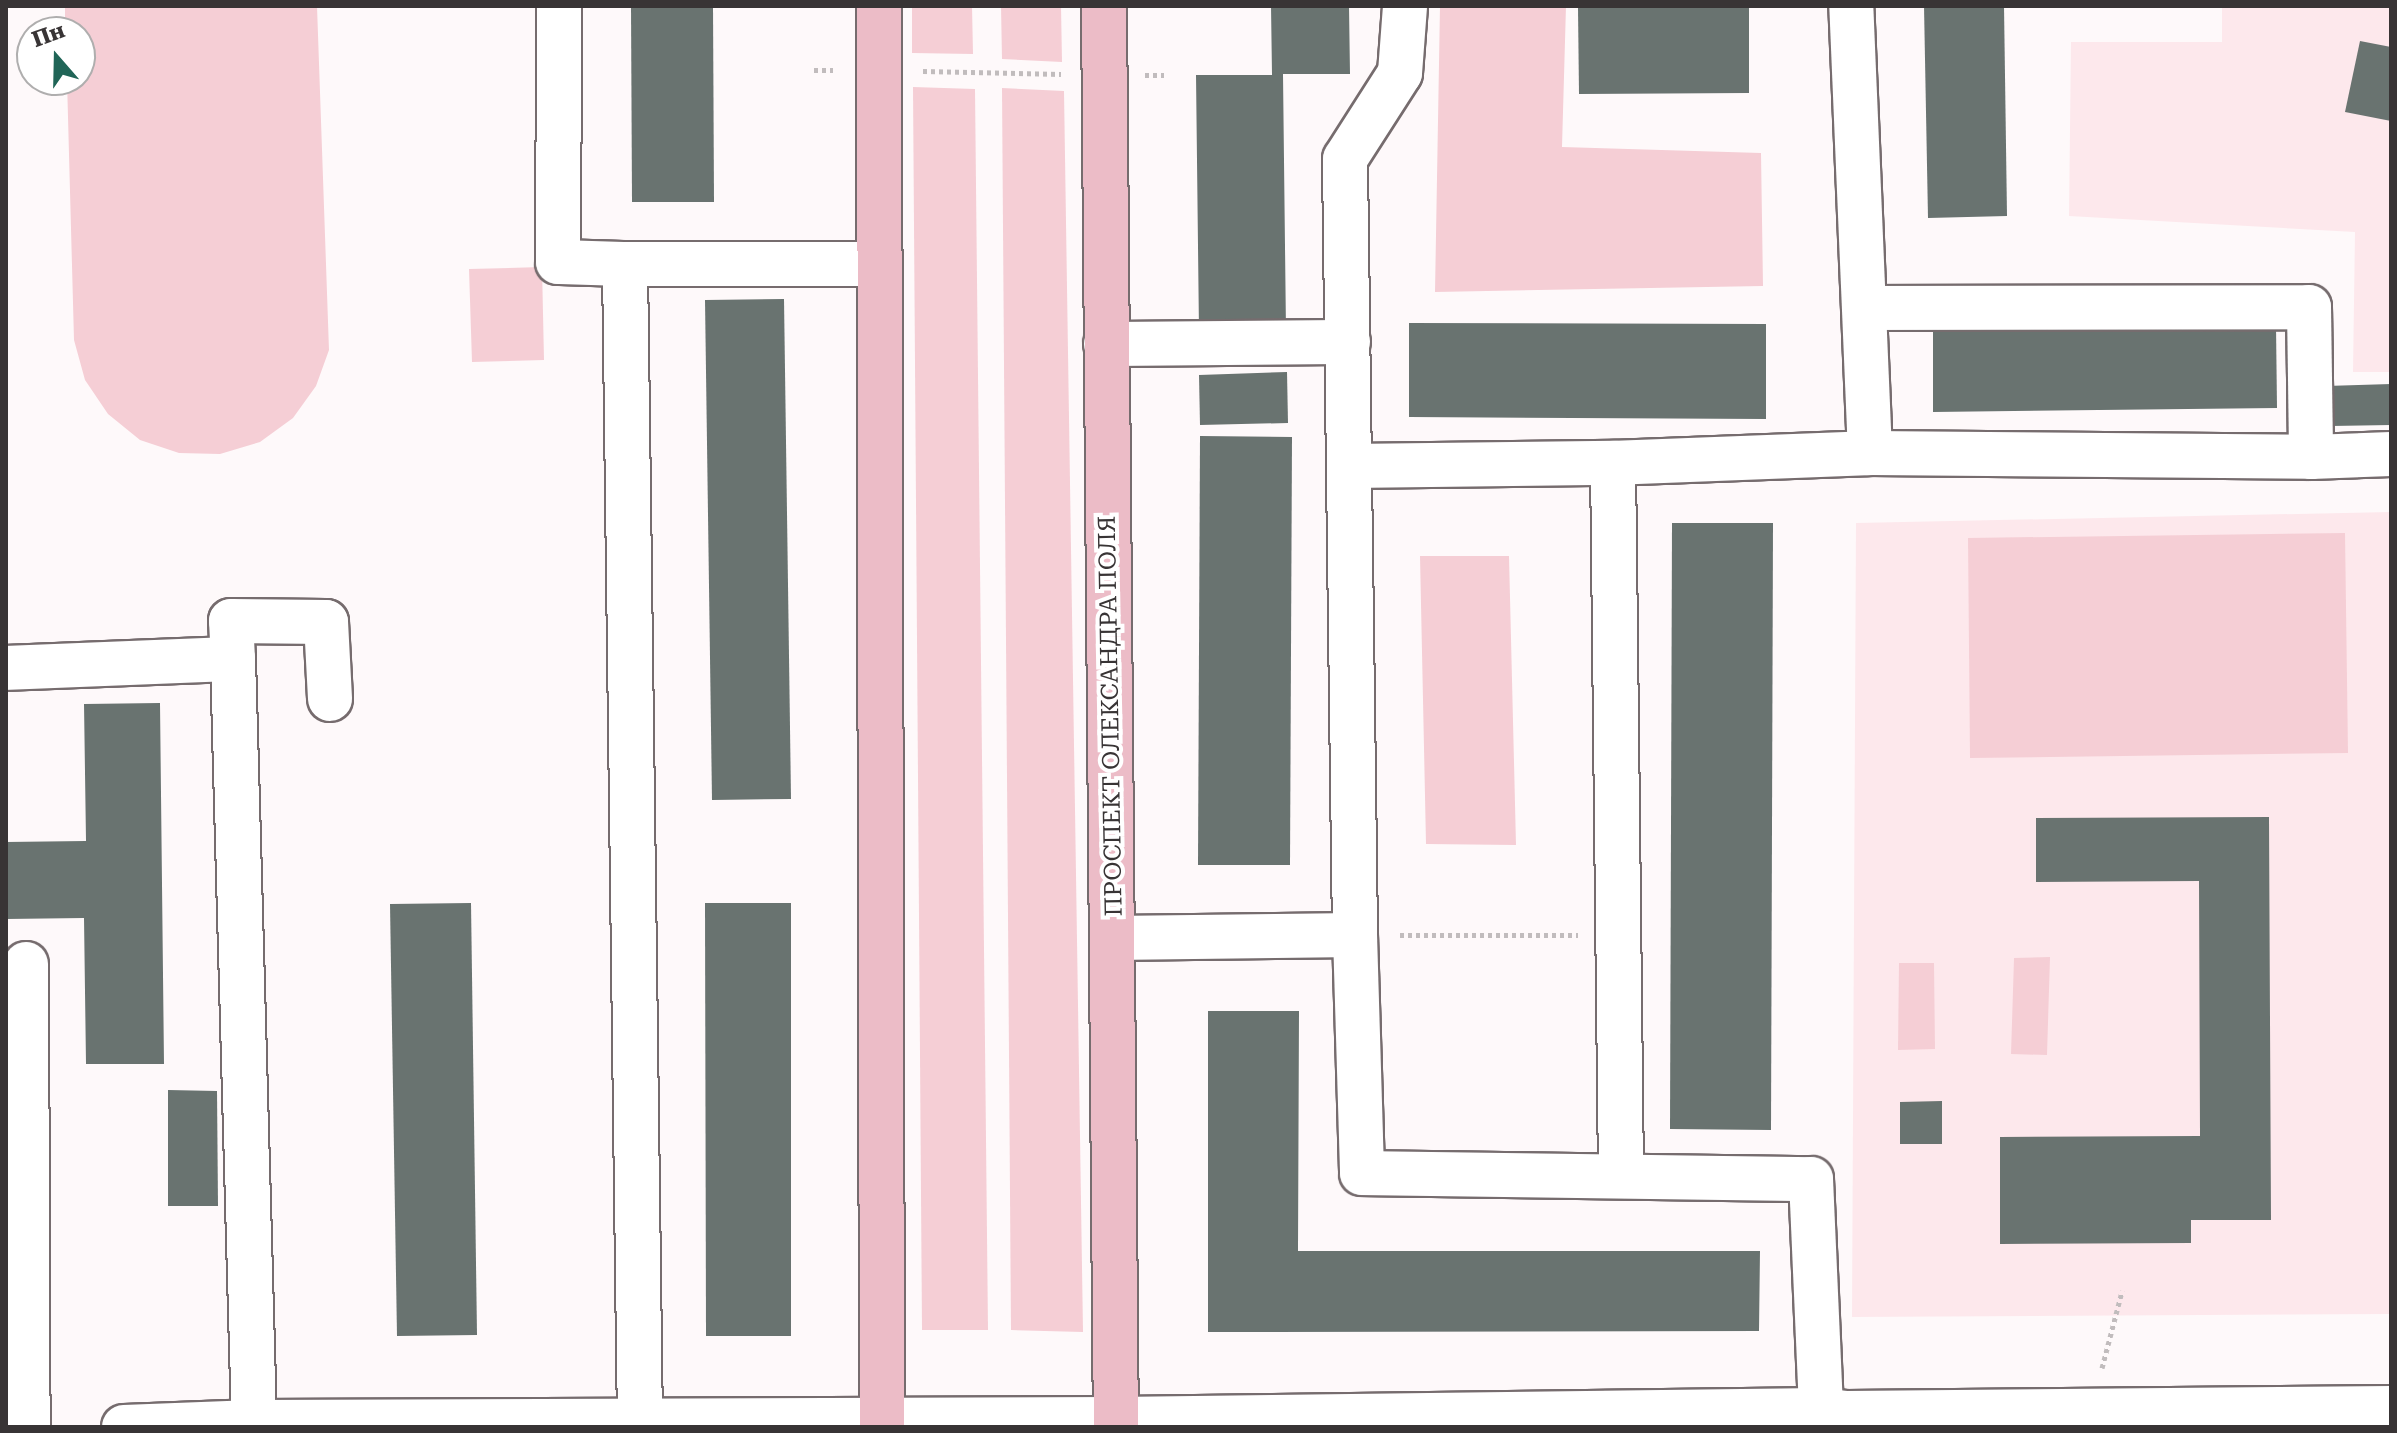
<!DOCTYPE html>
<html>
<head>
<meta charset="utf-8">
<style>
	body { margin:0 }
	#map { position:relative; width:2397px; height:1433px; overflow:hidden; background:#fef9fa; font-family:"Roboto Serif",serif }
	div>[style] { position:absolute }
	.built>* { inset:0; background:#fde8ec }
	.green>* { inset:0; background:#f5ced5 }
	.building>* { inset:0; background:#697370 }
	.path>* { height:5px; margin-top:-2.5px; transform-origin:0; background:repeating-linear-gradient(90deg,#c1bcbd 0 4px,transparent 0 8px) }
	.roads { filter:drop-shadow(2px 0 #766c6e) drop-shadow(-2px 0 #766c6e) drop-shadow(0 2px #766c6e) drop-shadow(0 -2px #766c6e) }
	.minor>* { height:44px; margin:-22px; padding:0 22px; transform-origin:22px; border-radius:22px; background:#fff }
	.major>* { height:44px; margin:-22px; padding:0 22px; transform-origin:22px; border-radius:22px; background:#ecbcc7 }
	span { translate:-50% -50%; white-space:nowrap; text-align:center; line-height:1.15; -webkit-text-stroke:8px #fff; paint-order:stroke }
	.street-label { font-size:24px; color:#383435 }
	.frame { position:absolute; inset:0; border:8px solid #383435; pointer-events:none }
	.north { position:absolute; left:16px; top:16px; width:80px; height:80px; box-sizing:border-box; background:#fff; border:2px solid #afaeae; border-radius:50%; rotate:340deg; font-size:22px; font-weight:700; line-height:32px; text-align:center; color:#383435 }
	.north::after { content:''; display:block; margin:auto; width:28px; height:36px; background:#206557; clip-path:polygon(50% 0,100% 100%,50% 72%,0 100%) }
</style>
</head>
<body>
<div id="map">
	<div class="built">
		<div style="clip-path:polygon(2222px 6px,2391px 6px,2391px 372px,2353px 372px,2355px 232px,2069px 216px,2071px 42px,2222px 42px)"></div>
		<div style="clip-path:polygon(2391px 512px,2391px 1314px,1852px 1317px,1856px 523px)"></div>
	</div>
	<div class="green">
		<div style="clip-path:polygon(65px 6px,317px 6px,329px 350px,316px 386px,293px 418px,260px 442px,220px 454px,179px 453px,140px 440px,108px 414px,85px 380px,74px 340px,67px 80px,80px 80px,80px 32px,65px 32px)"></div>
		<div style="clip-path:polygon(912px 6px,972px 6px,973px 54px,912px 53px)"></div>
		<div style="clip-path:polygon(1001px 6px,1061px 6px,1062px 62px,1002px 59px)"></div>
		<div style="clip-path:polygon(1440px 6px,1566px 6px,1562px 147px,1761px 153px,1763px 286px,1435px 292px)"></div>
		<div style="clip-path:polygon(913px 87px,975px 89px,988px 1330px,922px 1330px)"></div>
		<div style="clip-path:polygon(1002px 88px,1064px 91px,1083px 1332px,1011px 1330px)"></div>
		<div style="clip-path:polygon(542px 267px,544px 360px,472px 362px,469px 269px)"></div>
		<div style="clip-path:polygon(2345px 533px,2348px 753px,1970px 758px,1968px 538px)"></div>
		<div style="clip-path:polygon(1420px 556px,1509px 556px,1516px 845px,1426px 844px)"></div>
		<div style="clip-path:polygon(2050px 957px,2047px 1055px,2011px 1054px,2014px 958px)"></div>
		<div style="clip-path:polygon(1899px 963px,1934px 963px,1935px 1049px,1898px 1050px)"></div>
	</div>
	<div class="building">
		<div style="clip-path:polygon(631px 6px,713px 6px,714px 202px,632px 202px)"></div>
		<div style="clip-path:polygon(1271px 6px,1349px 6px,1350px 74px,1283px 74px,1286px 331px,1199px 332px,1196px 75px,1272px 75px)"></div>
		<div style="clip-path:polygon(1642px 6px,1749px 7px,1749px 93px,1579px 94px,1578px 8px)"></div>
		<div style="clip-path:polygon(1924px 6px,2004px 6px,2007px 216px,1928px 218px)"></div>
		<div style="clip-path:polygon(2360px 41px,2391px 47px,2391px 121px,2345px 112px)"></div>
		<div style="clip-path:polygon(784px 299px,791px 799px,712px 800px,705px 300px)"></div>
		<div style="clip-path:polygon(1409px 323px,1766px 324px,1766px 419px,1409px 417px)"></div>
		<div style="clip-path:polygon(2276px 326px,2277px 408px,1933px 412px,1933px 330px)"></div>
		<div style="clip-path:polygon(1287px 372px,1288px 423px,1200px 425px,1199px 375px)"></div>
		<div style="clip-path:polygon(2391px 384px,2391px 425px,2331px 426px,2326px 386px)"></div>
		<div style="clip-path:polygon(1200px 436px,1292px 437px,1290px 865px,1198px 865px)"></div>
		<div style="clip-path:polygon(1672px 523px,1773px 523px,1771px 1130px,1670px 1129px)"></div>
		<div style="clip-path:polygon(160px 703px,164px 1064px,86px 1064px,84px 918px,6px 919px,6px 842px,86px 841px,84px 704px)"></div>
		<div style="clip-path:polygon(2269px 817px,2271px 1220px,2191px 1220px,2191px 1243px,2000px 1244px,2000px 1137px,2200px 1136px,2199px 881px,2036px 882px,2036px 818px)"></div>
		<div style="clip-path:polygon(471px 903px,477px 1335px,397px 1336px,390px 904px)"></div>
		<div style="clip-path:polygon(705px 903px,791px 903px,791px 1336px,706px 1336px)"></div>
		<div style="clip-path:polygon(1208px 1011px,1299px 1011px,1298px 1251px,1760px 1251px,1759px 1331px,1208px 1332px)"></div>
		<div style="clip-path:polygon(168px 1090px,217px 1091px,218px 1206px,168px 1206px)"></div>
		<div style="clip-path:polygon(1942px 1101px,1942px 1144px,1900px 1144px,1900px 1102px)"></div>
	</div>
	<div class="path">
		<div style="left:814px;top:70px;width:19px"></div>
		<div style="left:923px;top:71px;width:138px;rotate:1.2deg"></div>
		<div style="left:1145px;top:75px;width:19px"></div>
		<div style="left:1400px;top:935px;width:178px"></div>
		<div style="left:2102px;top:1368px;width:80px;rotate:-75.4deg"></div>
	</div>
	<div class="roads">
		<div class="minor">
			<div style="left:559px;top:6px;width:256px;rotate:90.2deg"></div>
			<div style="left:558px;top:262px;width:67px;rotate:1.7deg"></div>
			<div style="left:625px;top:264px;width:1163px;rotate:89.26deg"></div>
			<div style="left:625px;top:264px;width:252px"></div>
			<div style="left:1879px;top:308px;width:430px;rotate:-0.1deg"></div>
			<div style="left:2309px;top:307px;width:150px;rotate:89.2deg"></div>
			<div style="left:1106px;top:344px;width:242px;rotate:-0.5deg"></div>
			<div style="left:1870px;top:453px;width:441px;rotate:0.5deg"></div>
			<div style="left:2311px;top:457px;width:80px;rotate:-2.1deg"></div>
			<div style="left:1351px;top:466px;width:262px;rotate:-0.7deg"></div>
			<div style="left:233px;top:659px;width:38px;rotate:-93deg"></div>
			<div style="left:231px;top:621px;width:95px;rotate:0.6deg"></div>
			<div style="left:326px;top:622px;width:77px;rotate:87deg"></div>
			<div style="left:6px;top:668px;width:227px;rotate:-2.3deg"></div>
			<div style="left:233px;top:659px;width:763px;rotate:88.42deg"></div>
			<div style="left:1355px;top:935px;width:776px;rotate:-90.74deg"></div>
			<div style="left:1345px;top:159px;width:102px;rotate:-57.4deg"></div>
			<div style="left:1400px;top:73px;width:67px;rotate:-85.7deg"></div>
			<div style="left:1114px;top:938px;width:241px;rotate:-0.7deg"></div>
			<div style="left:1355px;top:935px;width:238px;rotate:88.3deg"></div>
			<div style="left:1362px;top:1173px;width:449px;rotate:0.8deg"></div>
			<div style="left:1811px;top:1179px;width:231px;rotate:87.5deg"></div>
			<div style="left:26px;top:964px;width:463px;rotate:89.8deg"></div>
			<div style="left:1621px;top:1176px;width:713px;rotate:-90.64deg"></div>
			<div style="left:1613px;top:463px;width:257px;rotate:-2.2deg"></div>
			<div style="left:1870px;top:453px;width:447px;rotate:-92.4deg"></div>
			<div style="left:124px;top:1427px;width:130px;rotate:-2.2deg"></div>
			<div style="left:254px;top:1422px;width:862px;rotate:-0.2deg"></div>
			<div style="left:1116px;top:1419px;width:705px;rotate:-0.73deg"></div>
			<div style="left:1821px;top:1410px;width:26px;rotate:7deg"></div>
			<div style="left:1847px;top:1413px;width:544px;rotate:-0.53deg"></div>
		</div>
		<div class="major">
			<div style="left:879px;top:6px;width:1421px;rotate:89.88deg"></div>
			<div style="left:1104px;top:6px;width:1421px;rotate:89.52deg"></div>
		</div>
	</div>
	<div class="street-label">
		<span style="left:1111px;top:716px;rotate:-91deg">ПРОСПЕКТ ОЛЕКСАНДРА ПОЛЯ</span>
	</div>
	<div class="frame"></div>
	<div class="north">Пн</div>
</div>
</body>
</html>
